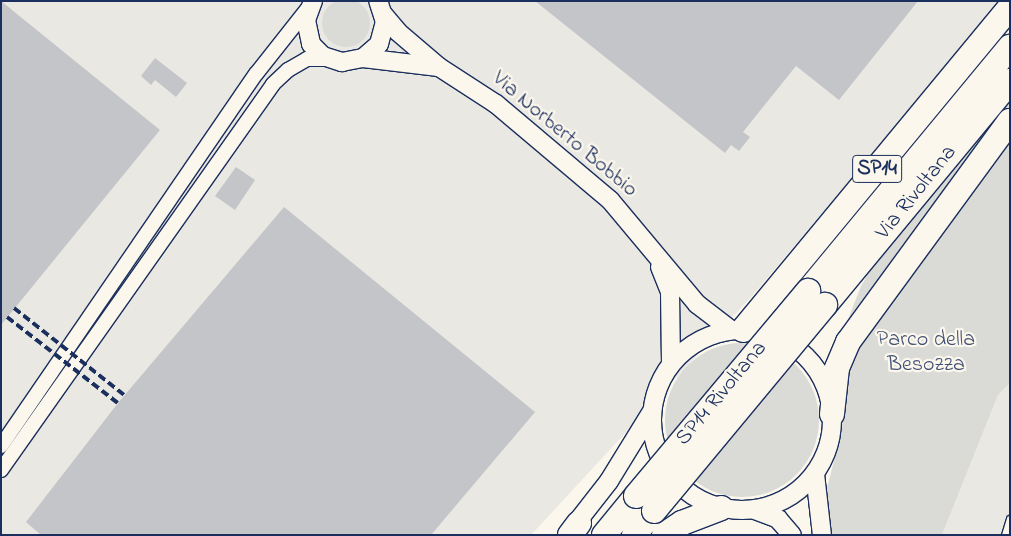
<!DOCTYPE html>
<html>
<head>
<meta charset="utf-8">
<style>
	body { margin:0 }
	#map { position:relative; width:1011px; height:536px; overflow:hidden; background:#fbf7ec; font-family:"Indie Flower",sans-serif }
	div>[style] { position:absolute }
	.built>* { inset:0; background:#eae8e2 }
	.green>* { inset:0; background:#dadad7 }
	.round { border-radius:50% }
	.building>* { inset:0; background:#c3c5c9 }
	.roads { filter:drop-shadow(1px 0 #1b2f5e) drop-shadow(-1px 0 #1b2f5e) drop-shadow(0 1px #1b2f5e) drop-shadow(0 -1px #1b2f5e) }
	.service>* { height:7px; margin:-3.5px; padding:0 3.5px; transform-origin:3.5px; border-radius:3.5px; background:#fbf7ec }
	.minor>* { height:14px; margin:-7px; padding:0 7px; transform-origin:7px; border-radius:7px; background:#fbf7ec }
	.tertiary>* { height:18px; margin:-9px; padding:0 9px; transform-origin:9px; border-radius:9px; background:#fbf7ec }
	.tertiary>.ring { margin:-9px; padding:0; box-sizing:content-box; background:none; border:18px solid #fbf7ec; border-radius:50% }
	.trunk>* { height:24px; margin:-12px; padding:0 12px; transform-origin:12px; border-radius:12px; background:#fbf7ec }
	.rail>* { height:4px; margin-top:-2px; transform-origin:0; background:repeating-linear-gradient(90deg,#1b2f5e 0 8px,transparent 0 12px) }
	.bridges { filter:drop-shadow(1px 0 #1b2f5e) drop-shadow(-1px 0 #1b2f5e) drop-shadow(0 1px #1b2f5e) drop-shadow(0 -1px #1b2f5e) }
	.trunk-bridge>* { height:24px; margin:-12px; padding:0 12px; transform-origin:12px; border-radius:12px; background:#fbf7ec }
	span { translate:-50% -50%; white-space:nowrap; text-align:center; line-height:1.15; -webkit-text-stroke:4.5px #fbf7ec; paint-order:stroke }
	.shield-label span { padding:1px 4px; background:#fbf7ec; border:1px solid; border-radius:4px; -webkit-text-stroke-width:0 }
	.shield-label { font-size:21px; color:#1b2f5e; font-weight:700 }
	.street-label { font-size:22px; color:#1b2f5e }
	.park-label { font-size:22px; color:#415176 }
	.frame { position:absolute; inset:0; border:2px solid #1b2f5e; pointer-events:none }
</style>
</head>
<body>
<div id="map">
	<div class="built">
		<div style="clip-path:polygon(1px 1px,1002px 1px,752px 296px,531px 535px,1px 535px)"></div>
		<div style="clip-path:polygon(1010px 383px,1010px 535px,942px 535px,998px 395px)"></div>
	</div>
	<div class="green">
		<div class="round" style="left:322px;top:-1px;width:48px;height:48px"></div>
		<div style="clip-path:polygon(1010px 96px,1010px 383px,998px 395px,942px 535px,831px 535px,826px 492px,842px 430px,845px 327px,861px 286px,879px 255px)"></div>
		<div class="round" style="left:665px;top:343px;width:154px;height:154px"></div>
	</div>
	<div class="building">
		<div style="clip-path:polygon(1px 1px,160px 130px,1px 325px)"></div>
		<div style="clip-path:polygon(535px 1px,918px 1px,839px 100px,796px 66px,743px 132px,750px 137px,739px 151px,731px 145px,725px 153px)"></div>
		<div style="clip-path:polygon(155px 58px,187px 83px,176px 97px,155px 80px,151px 85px,141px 76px)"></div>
		<div style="clip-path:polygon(236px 167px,255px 180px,235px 210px,215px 196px)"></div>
		<div style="clip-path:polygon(284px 207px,535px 412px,431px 535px,41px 535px,26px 522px,118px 403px)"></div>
	</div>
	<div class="roads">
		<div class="service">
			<div style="left:1005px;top:535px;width:17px;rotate:-73deg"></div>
		</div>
		<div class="minor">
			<div style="left:1px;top:446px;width:451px;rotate:-55.6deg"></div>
			<div style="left:256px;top:74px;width:85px;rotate:-51.7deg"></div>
			<div style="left:1px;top:470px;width:472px;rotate:-54.8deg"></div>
			<div style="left:273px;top:84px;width:21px;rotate:-43deg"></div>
			<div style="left:288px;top:70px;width:22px;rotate:-30deg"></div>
			<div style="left:307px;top:59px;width:22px"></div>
		</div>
		<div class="tertiary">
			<div style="left:313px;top:1px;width:20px;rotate:110deg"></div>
			<div style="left:306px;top:20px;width:25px;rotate:78deg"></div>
			<div style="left:311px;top:44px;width:17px;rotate:45deg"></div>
			<div style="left:323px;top:56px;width:20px;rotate:18deg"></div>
			<div style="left:342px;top:62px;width:21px;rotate:-11deg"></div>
			<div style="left:363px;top:58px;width:21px;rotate:-41deg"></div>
			<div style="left:379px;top:44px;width:23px;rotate:-75deg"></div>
			<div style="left:385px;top:22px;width:22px;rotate:-108deg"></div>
			<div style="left:383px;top:14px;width:23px;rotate:50deg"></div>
			<div style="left:398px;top:32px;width:54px;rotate:40.5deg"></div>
			<div style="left:439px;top:67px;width:68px;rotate:33deg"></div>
			<div style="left:496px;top:104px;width:149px;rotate:40.1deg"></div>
			<div style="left:610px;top:200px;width:136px;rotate:50.1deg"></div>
			<div style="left:697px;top:304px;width:43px;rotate:37.4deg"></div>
			<div style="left:363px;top:58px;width:76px;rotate:6.8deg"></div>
			<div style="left:660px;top:267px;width:27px;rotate:68deg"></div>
			<div style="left:670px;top:292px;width:72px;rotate:89.2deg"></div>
			<div class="ring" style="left:652px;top:330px;width:162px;height:162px"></div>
			<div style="left:815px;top:474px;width:61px;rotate:83.5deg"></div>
			<div style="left:755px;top:510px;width:25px;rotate:21deg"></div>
			<div style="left:778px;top:519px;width:21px;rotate:49deg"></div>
			<div style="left:570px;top:531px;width:63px;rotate:-52deg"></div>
			<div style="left:609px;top:481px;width:82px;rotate:-58.4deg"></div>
		</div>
		<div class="trunk">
			<div style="left:808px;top:291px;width:317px;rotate:-50.4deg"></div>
			<div style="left:825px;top:305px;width:291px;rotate:-50.4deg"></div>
			<div style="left:743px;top:330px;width:419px;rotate:-50.4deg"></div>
			<div style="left:832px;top:414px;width:46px;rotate:-83.8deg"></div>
			<div style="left:837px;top:368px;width:28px;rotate:-67deg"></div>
			<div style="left:848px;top:342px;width:274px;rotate:-53.8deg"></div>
			<div style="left:570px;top:535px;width:15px;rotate:-53deg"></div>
			<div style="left:604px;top:535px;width:50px;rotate:-50.6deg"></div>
			<div style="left:634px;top:535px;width:31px;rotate:-50deg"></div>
			<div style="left:664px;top:535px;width:22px;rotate:-34deg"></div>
			<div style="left:682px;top:523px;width:42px;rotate:-21deg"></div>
		</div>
	</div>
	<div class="rail">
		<div style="left:14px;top:308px;width:140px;rotate:38.3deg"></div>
		<div style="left:7px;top:317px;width:140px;rotate:37.8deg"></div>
	</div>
	<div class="bridges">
		<div class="trunk-bridge">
			<div style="left:636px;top:496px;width:268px;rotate:-50deg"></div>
			<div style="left:654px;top:511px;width:268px;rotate:-50.3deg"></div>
		</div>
	</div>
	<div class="shield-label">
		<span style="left:877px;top:169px">SP14</span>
	</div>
	<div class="street-label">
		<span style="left:564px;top:135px;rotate:40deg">Via Norberto Bobbio</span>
		<span style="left:917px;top:193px;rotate:-51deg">Via Rivoltana</span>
		<span style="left:722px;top:394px;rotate:-50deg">SP14 Rivoltana</span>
	</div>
	<div class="park-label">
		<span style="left:926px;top:353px">Parco della<br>Besozza</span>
	</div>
	<div class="frame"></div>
</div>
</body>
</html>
